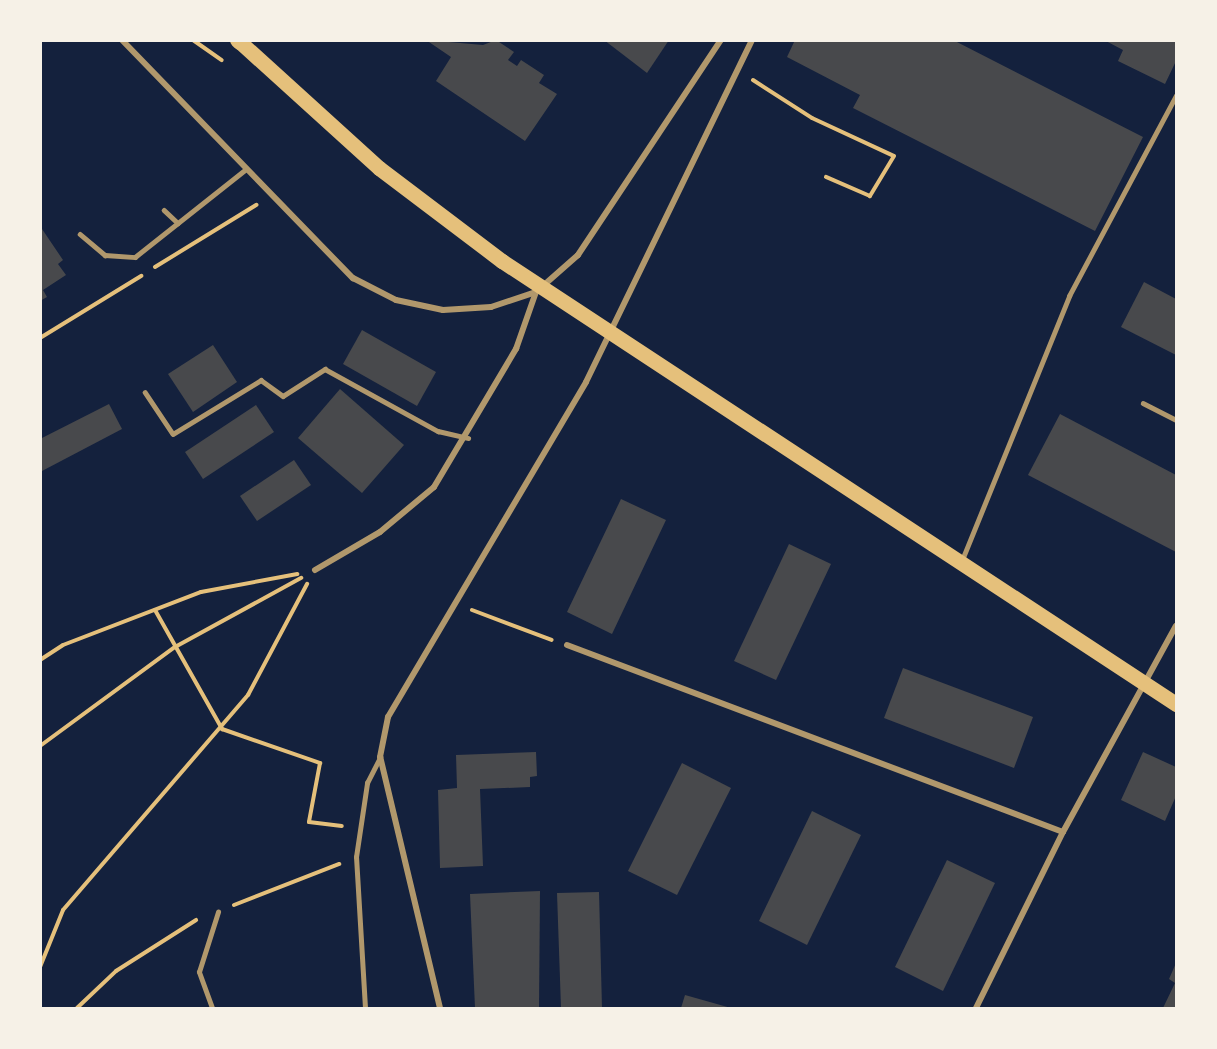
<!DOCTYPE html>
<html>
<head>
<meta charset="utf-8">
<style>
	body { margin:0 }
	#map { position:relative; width:1217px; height:1049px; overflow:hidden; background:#14213d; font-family:"PT Sans",sans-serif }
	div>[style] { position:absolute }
	.building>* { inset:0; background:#48494c }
	.path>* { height:4px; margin:-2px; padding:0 2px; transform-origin:2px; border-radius:2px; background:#e5c07b }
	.service>* { height:4.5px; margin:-2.25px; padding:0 2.25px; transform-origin:2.25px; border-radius:2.25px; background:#b1986c }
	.minor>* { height:6px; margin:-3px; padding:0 3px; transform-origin:3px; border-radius:3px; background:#b1986c }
	.primary>* { height:15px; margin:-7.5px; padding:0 7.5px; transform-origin:7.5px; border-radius:7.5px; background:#e5c07b }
	.trunk>* { height:16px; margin:-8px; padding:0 8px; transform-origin:8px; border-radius:8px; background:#e5c07b }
	span { translate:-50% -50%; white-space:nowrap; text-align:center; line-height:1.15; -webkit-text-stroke:4.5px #f6f1e7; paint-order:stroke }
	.frame { position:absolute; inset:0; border:42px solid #f6f1e7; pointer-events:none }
</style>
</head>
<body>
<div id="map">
	<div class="building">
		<div style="clip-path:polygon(426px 40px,483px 45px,496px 40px,514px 52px,508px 60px,517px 66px,521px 60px,544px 75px,539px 83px,557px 94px,525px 141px,436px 81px,451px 57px)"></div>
		<div style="clip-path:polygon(604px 40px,669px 40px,647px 73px)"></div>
		<div style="clip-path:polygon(795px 40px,953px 40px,1143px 137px,1095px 231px,853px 108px,860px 95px,787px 57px)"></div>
		<div style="clip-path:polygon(1104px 40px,1176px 40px,1176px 61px,1165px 84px,1118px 61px,1123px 50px)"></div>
		<div style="clip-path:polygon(40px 226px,63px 260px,58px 264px,66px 275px,43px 290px,47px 297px,40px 301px)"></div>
		<div style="clip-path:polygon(1144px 282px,1176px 299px,1176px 355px,1121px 327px)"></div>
		<div style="clip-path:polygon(362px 330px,436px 372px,417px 406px,343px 364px)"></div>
		<div style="clip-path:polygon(213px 345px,237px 382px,193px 412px,168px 374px)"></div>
		<div style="clip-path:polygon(340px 389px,404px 445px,362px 493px,298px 438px)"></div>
		<div style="clip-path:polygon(109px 404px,122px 429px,42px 471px,40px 439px)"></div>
		<div style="clip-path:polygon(256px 405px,274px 432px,203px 479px,185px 452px)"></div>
		<div style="clip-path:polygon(1060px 414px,1176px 475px,1176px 552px,1028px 475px)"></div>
		<div style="clip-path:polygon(294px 460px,311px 485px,257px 521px,240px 496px)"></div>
		<div style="clip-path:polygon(621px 499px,666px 520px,612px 634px,567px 612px)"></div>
		<div style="clip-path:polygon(789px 544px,831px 564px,776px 680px,734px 661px)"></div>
		<div style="clip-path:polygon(903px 668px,1033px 717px,1014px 768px,884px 718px)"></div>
		<div style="clip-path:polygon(536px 752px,537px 776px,530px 777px,530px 787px,480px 789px,483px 866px,440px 868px,438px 790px,457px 788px,456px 755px)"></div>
		<div style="clip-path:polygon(1143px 752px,1176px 767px,1176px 796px,1165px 821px,1121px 800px)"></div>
		<div style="clip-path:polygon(682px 763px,731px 788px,677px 895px,628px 871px)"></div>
		<div style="clip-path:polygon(812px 811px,861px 835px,807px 945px,759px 921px)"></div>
		<div style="clip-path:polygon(947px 860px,995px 883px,943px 991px,895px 967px)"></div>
		<div style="clip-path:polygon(540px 891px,539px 1008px,475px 1008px,470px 894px)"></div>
		<div style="clip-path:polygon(599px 892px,602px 1008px,561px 1008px,557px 893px)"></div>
		<div style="clip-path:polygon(1176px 963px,1176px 1008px,1163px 1008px,1175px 983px,1169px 979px)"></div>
		<div style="clip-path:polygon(685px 995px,731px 1008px,681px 1008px)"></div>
	</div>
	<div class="path">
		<div style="left:193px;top:40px;width:35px;rotate:35deg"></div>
		<div style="left:753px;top:80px;width:70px;rotate:32.8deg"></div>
		<div style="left:812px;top:118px;width:90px;rotate:24.9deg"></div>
		<div style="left:894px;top:156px;width:47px;rotate:121deg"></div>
		<div style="left:870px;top:196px;width:48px;rotate:-156.6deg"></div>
		<div style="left:155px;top:267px;width:119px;rotate:-31.5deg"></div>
		<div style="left:40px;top:338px;width:119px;rotate:-31.5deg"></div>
		<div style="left:155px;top:610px;width:137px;rotate:60.6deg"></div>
		<div style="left:222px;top:729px;width:104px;rotate:19.1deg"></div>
		<div style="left:320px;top:763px;width:60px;rotate:100.6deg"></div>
		<div style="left:309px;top:822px;width:33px;rotate:7deg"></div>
		<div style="left:472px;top:610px;width:85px;rotate:20.6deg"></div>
		<div style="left:40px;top:660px;width:27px;rotate:-33deg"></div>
		<div style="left:63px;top:645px;width:148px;rotate:-21deg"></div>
		<div style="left:201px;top:592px;width:98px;rotate:-10.6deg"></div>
		<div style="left:40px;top:746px;width:167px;rotate:-36.3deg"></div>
		<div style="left:175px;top:647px;width:144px;rotate:-28.7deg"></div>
		<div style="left:234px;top:905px;width:113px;rotate:-21.3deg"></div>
		<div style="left:40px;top:967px;width:61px;rotate:-68deg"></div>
		<div style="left:63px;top:910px;width:284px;rotate:-49.3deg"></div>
		<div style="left:248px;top:695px;width:126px;rotate:-62deg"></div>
		<div style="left:77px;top:1008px;width:54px;rotate:-43.5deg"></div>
		<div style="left:116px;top:971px;width:95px;rotate:-32.5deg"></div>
	</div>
	<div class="service">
		<div style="left:164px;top:210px;width:19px;rotate:43deg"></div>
		<div style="left:80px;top:234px;width:33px;rotate:40deg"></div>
		<div style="left:105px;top:255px;width:30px;rotate:4deg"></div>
		<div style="left:135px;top:257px;width:142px;rotate:-38.4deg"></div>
		<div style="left:145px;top:392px;width:50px;rotate:56.3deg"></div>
		<div style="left:173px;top:434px;width:103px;rotate:-31.5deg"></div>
		<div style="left:261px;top:380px;width:27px;rotate:36deg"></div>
		<div style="left:283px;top:396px;width:50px;rotate:-32.7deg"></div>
		<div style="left:325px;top:369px;width:129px;rotate:28.8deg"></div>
		<div style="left:438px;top:431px;width:31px;rotate:13deg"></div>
		<div style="left:1143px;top:403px;width:37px;rotate:27deg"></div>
		<div style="left:962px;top:560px;width:285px;rotate:-67.9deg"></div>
		<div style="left:1069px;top:296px;width:227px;rotate:-61.9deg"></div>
		<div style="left:212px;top:1008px;width:38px;rotate:-110deg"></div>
		<div style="left:199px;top:972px;width:63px;rotate:-72.4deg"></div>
		<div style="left:365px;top:1008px;width:151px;rotate:-93.4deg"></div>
		<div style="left:356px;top:857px;width:75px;rotate:-81.5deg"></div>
		<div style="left:367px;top:783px;width:29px;rotate:-63deg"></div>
	</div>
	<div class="minor">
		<div style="left:122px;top:40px;width:332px;rotate:45.9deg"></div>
		<div style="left:353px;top:278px;width:48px;rotate:27.1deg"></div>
		<div style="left:396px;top:300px;width:48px;rotate:12deg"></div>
		<div style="left:443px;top:310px;width:48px;rotate:-3.6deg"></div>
		<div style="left:491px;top:307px;width:47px;rotate:-18.4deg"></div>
		<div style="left:315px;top:570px;width:75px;rotate:-30.3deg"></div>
		<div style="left:380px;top:532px;width:70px;rotate:-39.8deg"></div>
		<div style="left:434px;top:487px;width:161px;rotate:-59.3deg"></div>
		<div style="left:516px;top:349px;width:60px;rotate:-70.7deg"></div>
		<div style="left:536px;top:292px;width:56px;rotate:-41.4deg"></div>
		<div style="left:578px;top:255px;width:258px;rotate:-56.4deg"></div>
		<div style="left:567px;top:645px;width:530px;rotate:20.66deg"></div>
		<div style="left:440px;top:1008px;width:258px;rotate:-103.4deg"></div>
		<div style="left:380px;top:757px;width:41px;rotate:-78.7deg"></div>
		<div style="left:388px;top:717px;width:389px;rotate:-59.4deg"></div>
		<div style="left:586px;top:382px;width:380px;rotate:-64.1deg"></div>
		<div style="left:976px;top:1008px;width:196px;rotate:-63.7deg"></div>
		<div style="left:1063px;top:832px;width:235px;rotate:-61.3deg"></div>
	</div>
	<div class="primary">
		<div style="left:240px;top:42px;width:188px;rotate:42.2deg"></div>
		<div style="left:379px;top:168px;width:154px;rotate:37.1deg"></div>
		<div style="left:502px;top:261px;width:807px;rotate:33.32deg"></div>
	</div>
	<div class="trunk">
		<div style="left:238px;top:40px;width:3px;rotate:45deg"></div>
	</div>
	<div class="frame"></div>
</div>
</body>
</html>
